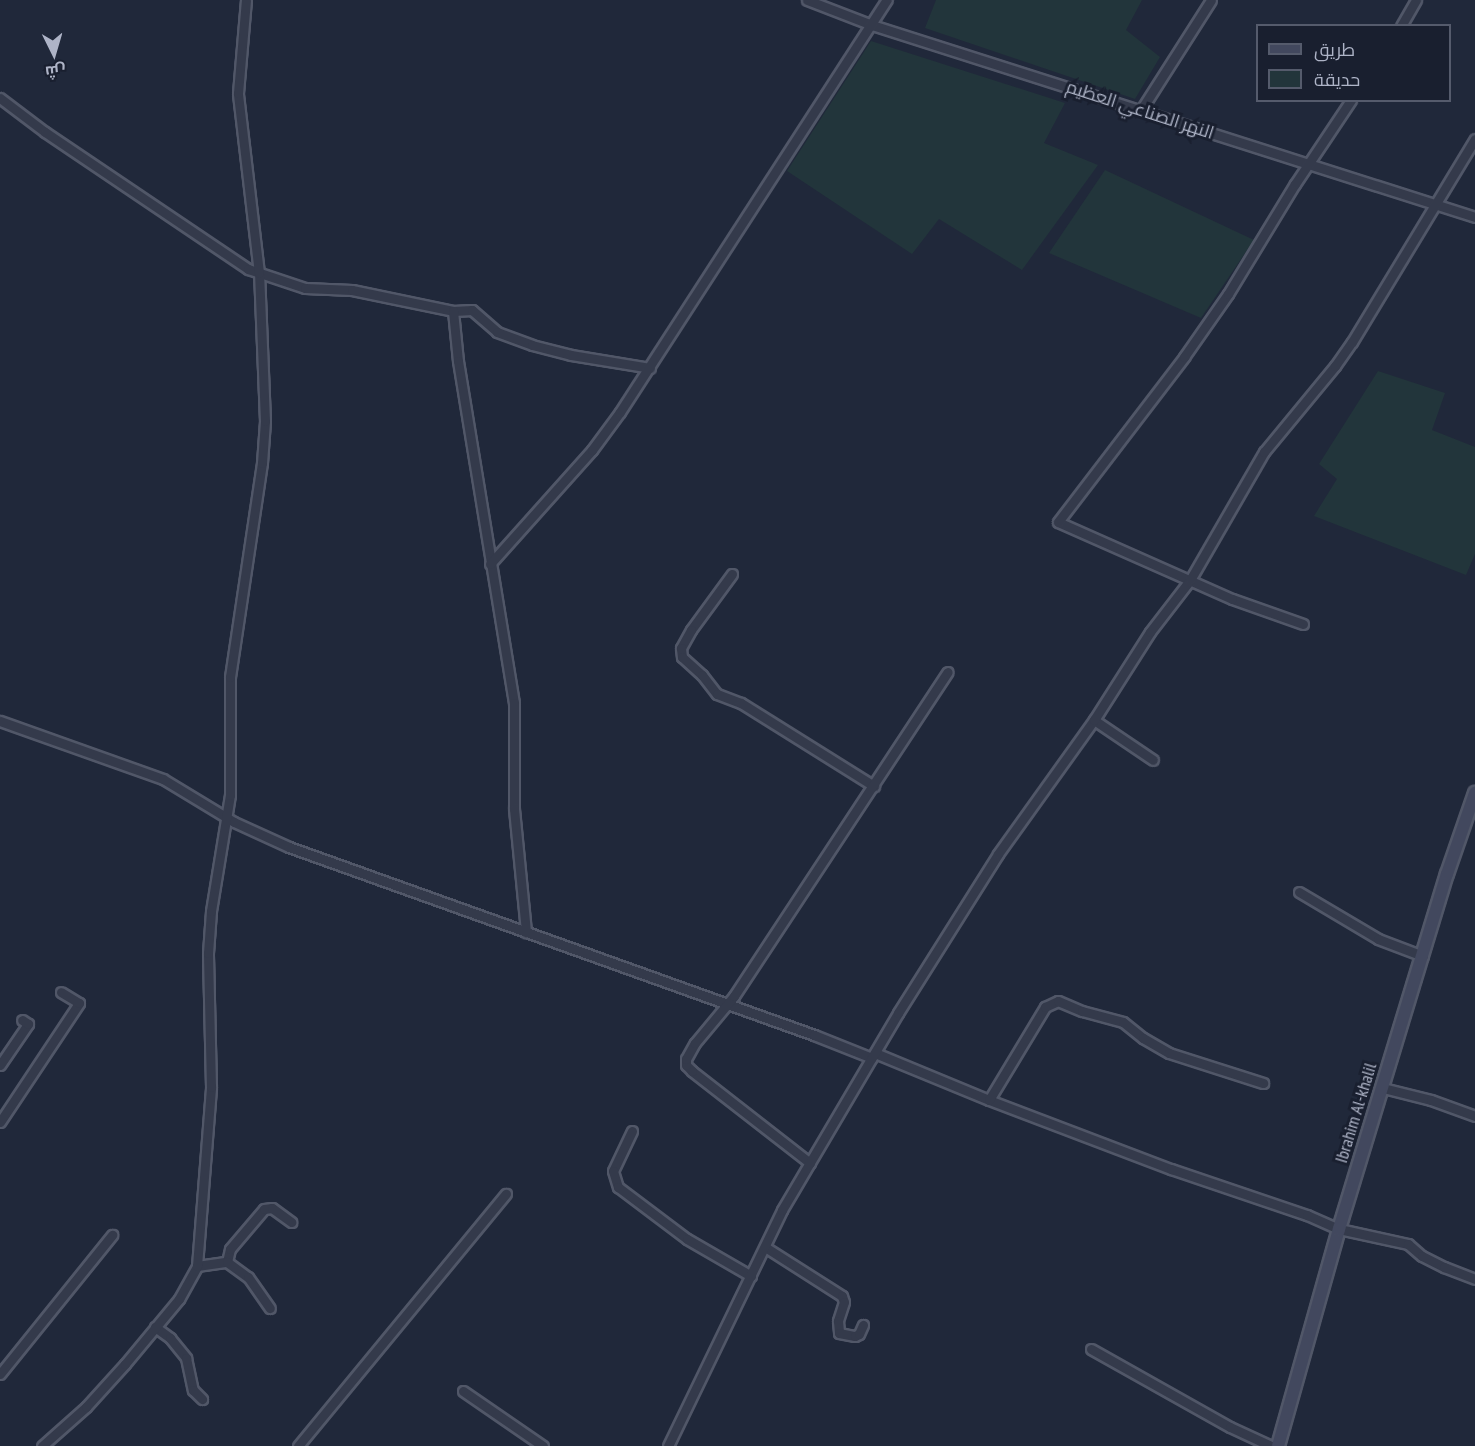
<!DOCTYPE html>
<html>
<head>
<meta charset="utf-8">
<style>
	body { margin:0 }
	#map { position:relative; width:1475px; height:1446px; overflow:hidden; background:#20283a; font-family:"PT Sans Narrow",Cairo,sans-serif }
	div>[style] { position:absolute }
	.green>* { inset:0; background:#22353b }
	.roads { filter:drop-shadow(2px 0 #515768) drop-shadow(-2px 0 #515768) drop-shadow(0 2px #515768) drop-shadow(0 -2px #515768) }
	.street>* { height:9px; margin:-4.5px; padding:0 4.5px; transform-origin:4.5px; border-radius:4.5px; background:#343a4b }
	.secondary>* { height:12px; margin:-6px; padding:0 6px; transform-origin:6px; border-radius:6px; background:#42485e }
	span { translate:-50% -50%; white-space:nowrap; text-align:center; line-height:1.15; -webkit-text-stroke:6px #191f2f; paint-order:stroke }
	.street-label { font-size:18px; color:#aeb4c7 }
	.legend { position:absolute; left:1256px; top:24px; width:195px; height:78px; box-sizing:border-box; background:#191f2f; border:2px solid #555b6c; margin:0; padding:8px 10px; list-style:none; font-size:18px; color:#aeb4c7 }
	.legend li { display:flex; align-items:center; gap:12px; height:30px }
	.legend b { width:30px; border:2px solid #555b6c }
	.north { position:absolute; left:24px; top:24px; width:60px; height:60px; -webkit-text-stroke:4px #191f2f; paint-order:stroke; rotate:175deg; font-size:16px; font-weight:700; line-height:24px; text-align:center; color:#aeb4c7 }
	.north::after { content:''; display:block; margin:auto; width:21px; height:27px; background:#aeb4c7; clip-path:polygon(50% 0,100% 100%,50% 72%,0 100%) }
</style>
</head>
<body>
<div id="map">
	<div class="green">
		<div style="clip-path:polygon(936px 0,1142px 0,1126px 30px,1160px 57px,1135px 99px,925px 28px)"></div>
		<div style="clip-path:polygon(871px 41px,1065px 103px,1044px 143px,1098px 165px,1022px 270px,939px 219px,912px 254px,787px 171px)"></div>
		<div style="clip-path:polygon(1105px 170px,1254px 240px,1201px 318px,1049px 253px)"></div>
		<div style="clip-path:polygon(1378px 371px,1445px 393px,1432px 430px,1475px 447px,1475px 554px,1466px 575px,1314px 516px,1337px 479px,1319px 464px)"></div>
	</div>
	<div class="roads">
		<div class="street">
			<div style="left:807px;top:0;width:70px;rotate:21deg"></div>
			<div style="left:872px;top:25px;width:633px;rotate:17.66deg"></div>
			<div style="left:1401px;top:26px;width:30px;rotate:-60deg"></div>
			<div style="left:0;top:98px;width:56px;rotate:37.1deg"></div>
			<div style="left:45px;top:132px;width:245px;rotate:34deg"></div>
			<div style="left:248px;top:269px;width:60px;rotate:18.4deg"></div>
			<div style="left:305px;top:288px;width:47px;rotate:2.4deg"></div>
			<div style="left:352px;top:290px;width:103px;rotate:11.7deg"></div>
			<div style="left:453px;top:311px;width:19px;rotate:-3deg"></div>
			<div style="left:472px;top:310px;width:33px;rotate:41deg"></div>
			<div style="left:497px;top:332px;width:37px;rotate:20deg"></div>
			<div style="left:532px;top:345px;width:40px;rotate:14.4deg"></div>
			<div style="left:571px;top:355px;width:80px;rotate:9.3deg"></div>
			<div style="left:1141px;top:110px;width:130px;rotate:-57.5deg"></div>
			<div style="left:453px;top:311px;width:50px;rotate:84.3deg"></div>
			<div style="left:458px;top:361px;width:347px;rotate:80.7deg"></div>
			<div style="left:514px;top:703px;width:106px;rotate:90deg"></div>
			<div style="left:514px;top:809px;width:124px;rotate:84.4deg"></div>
			<div style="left:490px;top:564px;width:153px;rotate:-48.2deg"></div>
			<div style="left:592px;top:450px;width:47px;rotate:-53.6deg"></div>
			<div style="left:620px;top:412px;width:491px;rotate:-57.1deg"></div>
			<div style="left:732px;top:574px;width:69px;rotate:126.2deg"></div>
			<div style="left:691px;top:630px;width:21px;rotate:119deg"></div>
			<div style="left:681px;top:648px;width:9px;rotate:84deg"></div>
			<div style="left:682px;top:657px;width:27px;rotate:42deg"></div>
			<div style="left:702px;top:675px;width:24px;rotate:52deg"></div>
			<div style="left:717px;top:694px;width:26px;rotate:21deg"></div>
			<div style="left:741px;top:703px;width:157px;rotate:32deg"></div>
			<div style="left:1303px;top:624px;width:75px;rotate:-160.6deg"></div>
			<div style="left:1232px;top:599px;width:190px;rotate:-156.1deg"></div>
			<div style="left:1058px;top:522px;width:208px;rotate:-52.6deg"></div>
			<div style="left:1184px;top:357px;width:77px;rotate:-55.1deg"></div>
			<div style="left:1228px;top:294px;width:129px;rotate:-58.7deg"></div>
			<div style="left:1295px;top:184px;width:101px;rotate:-56.3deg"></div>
			<div style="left:1094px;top:720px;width:71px;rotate:34.1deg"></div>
			<div style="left:0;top:721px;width:173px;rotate:19.6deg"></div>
			<div style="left:163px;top:779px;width:83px;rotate:31.2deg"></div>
			<div style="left:234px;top:822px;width:60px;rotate:24.4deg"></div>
			<div style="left:289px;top:847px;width:558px;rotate:19.7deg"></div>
			<div style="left:814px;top:1035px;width:62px;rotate:21.6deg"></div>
			<div style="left:1299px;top:892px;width:92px;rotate:30.7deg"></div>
			<div style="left:1378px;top:939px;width:48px;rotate:20.7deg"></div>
			<div style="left:875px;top:1053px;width:123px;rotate:22.4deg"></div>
			<div style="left:989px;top:1100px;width:195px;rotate:20.8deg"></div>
			<div style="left:1171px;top:1169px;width:144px;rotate:18.7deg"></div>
			<div style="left:1307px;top:1215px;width:35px;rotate:24deg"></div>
			<div style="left:1339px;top:1229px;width:71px;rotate:12.3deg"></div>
			<div style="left:1408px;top:1244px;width:18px;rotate:41deg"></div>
			<div style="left:1422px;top:1256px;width:25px;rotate:27deg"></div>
			<div style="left:1444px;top:1267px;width:33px;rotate:21deg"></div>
			<div style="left:0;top:1065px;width:50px;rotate:-55.7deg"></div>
			<div style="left:28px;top:1024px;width:7px;rotate:-146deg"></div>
			<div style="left:1383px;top:1088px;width:49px;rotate:14deg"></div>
			<div style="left:1431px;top:1100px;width:47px;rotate:20deg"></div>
			<div style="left:989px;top:1100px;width:109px;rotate:-58.9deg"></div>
			<div style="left:1045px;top:1007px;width:14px;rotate:-25deg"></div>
			<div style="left:1058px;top:1001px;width:26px;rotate:23deg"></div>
			<div style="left:1082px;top:1011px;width:42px;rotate:15deg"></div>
			<div style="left:1123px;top:1022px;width:26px;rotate:39deg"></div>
			<div style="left:1143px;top:1038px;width:30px;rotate:30deg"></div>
			<div style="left:1169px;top:1053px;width:99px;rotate:17.7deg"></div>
			<div style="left:0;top:1122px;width:143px;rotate:-56.4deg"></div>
			<div style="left:79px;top:1003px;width:21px;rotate:-149deg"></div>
			<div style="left:632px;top:1131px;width:44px;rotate:115.4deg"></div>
			<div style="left:613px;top:1171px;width:17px;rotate:73deg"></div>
			<div style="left:618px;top:1187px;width:86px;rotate:37deg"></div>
			<div style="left:687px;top:1239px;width:74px;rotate:30deg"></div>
			<div style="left:810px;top:1163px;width:150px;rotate:-142.1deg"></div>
			<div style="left:692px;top:1071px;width:8px;rotate:-135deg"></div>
			<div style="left:686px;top:1065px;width:6px;rotate:-90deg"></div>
			<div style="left:686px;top:1059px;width:18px;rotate:-61deg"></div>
			<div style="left:695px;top:1043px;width:61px;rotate:-50.3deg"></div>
			<div style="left:734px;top:996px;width:388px;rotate:-56.6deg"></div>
			<div style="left:765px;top:1247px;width:91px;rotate:32.5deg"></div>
			<div style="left:842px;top:1296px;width:6px;rotate:72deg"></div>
			<div style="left:844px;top:1302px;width:20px;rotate:108deg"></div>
			<div style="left:838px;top:1321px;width:12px;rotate:85deg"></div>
			<div style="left:839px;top:1333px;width:16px;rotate:11deg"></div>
			<div style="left:855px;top:1336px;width:4px;rotate:-27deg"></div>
			<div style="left:859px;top:1334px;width:10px;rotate:-66deg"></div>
			<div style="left:227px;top:1262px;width:13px;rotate:-77deg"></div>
			<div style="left:230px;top:1249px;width:52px;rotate:-49.6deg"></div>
			<div style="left:264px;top:1209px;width:8px;rotate:-7deg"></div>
			<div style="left:272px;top:1208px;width:24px;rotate:36deg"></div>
			<div style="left:197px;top:1266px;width:30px;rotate:-8deg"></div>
			<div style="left:227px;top:1262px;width:26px;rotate:36deg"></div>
			<div style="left:248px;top:1277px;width:38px;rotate:55deg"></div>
			<div style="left:155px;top:1327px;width:19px;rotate:36deg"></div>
			<div style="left:170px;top:1338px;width:26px;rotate:51deg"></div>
			<div style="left:186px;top:1358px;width:33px;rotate:78deg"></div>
			<div style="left:193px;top:1390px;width:13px;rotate:45deg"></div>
			<div style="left:1091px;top:1349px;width:159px;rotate:29.3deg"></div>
			<div style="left:1230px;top:1427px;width:45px;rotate:24.9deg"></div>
			<div style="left:0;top:1374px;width:179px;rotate:-51.1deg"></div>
			<div style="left:463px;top:1391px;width:97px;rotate:34.5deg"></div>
			<div style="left:42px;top:1446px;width:59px;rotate:-41.6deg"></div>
			<div style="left:86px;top:1407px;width:58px;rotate:-47.8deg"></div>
			<div style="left:125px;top:1364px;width:85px;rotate:-50.3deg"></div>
			<div style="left:179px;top:1299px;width:38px;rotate:-61deg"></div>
			<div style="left:197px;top:1266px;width:180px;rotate:-85.5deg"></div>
			<div style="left:211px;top:1087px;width:134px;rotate:-91.3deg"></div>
			<div style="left:208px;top:953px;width:42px;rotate:-85.9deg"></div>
			<div style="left:211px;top:911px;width:118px;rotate:-80.7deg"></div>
			<div style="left:230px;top:795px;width:118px;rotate:-90deg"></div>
			<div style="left:230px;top:677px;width:216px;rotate:-81.5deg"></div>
			<div style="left:262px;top:463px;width:42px;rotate:-85.9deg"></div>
			<div style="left:265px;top:421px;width:148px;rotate:-92.3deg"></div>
			<div style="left:259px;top:273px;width:181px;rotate:-96.7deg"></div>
			<div style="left:238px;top:93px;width:93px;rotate:-85.1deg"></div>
			<div style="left:298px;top:1446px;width:327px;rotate:-50.5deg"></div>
			<div style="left:668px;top:1446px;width:262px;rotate:-64.2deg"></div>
			<div style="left:782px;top:1210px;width:229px;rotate:-59.5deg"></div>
			<div style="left:898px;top:1013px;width:188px;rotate:-57.8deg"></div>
			<div style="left:998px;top:854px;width:165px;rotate:-54.4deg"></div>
			<div style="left:1094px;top:720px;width:104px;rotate:-57.5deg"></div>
			<div style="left:1150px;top:632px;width:66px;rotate:-52.4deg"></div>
			<div style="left:1190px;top:580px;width:148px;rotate:-60deg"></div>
			<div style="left:1264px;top:452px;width:112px;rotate:-50.5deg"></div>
			<div style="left:1335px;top:366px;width:29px;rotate:-55deg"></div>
			<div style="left:1352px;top:342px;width:237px;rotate:-58.8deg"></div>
		</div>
		<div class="secondary">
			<div style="left:1278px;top:1446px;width:225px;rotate:-74.3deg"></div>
			<div style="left:1339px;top:1229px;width:371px;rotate:-73.1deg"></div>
			<div style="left:1447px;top:874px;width:86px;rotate:-70.9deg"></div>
		</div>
	</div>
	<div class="street-label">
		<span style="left:1140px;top:110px;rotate:18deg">النهر الصناعي العظيم</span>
		<span style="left:1356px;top:1113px;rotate:-73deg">Ibrahim Al-khalil</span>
	</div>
	<ul class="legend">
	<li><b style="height:8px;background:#42485e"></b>طريق</li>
	<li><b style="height:16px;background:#22353b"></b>حديقة</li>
	</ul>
	<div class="north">ش</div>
</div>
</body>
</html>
